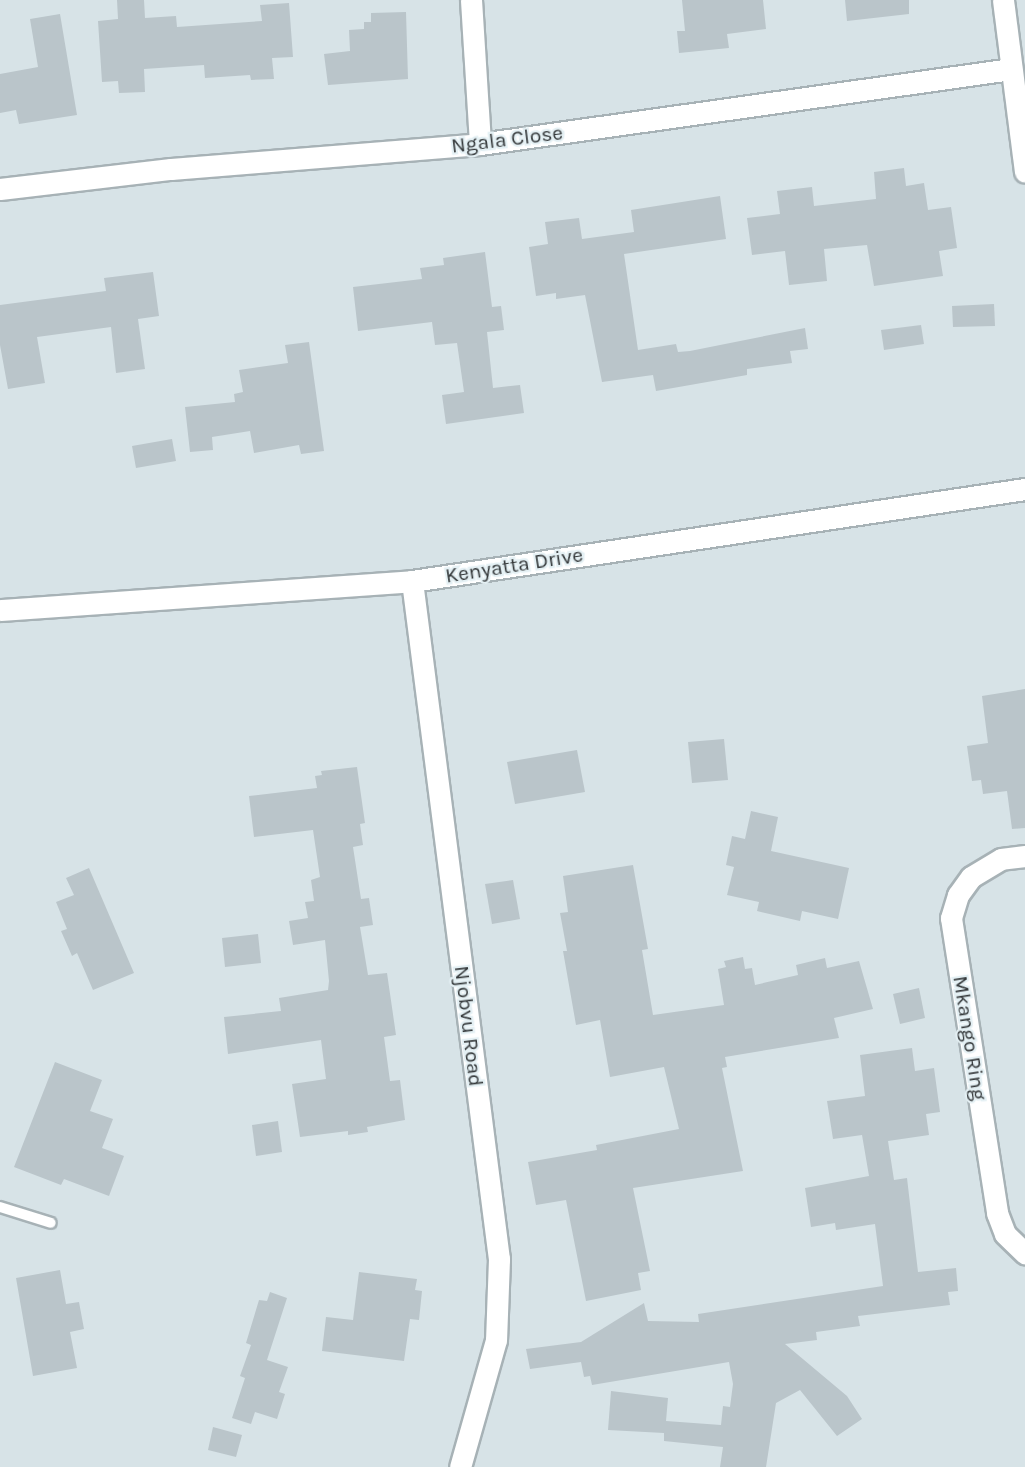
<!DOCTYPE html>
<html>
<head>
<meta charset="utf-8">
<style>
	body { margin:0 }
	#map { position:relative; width:1025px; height:1467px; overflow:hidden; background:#d7e3e7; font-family:Karla,sans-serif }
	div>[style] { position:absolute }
	.building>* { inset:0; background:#bac5ca }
	.roads { filter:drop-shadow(2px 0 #a7b2b6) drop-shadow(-2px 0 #a7b2b6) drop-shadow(0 2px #a7b2b6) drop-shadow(0 -2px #a7b2b6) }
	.lane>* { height:10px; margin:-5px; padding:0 5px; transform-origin:5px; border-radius:5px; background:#fff }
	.street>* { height:21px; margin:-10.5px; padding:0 10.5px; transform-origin:10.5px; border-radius:10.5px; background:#fff }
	span { translate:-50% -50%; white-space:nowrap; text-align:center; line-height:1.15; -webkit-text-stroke:4.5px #e4f0f4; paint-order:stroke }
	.street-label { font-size:21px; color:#34383a }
</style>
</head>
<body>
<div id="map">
	<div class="building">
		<div style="clip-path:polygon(117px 0,144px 0,145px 18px,176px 16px,177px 27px,262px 21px,260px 5px,289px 3px,293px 57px,272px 58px,274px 79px,251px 80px,250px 75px,205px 78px,204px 65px,144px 69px,145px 92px,119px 93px,118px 81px,102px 82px,98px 21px,118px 19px)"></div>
		<div style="clip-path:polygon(682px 0,763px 0,766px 29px,727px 34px,729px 48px,679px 53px,677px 31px,685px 31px)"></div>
		<div style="clip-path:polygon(845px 0,909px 0,909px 14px,847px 21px)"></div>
		<div style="clip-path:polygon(406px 12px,408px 79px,328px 85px,324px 54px,350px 51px,349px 30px,364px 29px,364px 22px,371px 22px,371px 13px)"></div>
		<div style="clip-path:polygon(60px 14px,77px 115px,19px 124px,16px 110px,0 113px,0 74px,38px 67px,30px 19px)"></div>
		<div style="clip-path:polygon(904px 168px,906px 186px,924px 183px,928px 210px,951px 207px,957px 248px,939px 251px,943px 276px,874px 286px,867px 245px,824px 249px,827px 281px,789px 285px,785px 251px,752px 255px,747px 218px,780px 214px,777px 191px,812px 187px,814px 206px,876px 199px,874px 172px)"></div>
		<div style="clip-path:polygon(720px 196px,726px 239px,624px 254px,638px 350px,676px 344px,678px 352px,690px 351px,805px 328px,808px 349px,790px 351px,792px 363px,747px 369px,747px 375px,656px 391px,653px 375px,602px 382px,585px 295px,556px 299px,556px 293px,536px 296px,529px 247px,548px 244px,545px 222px,579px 218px,582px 239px,634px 232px,631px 210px)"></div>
		<div style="clip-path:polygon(485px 252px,492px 307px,501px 306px,504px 330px,487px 332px,493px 388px,520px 385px,524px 413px,446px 424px,442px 395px,464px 392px,457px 343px,435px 345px,432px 322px,358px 331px,353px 287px,422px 279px,420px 268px,444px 265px,443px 258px)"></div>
		<div style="clip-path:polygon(153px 272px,159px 316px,138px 319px,145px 369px,116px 373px,111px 327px,37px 337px,45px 383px,8px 389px,0 345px,0 305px,106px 291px,104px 278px)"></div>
		<div style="clip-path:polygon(994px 304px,995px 326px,953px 327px,952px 306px)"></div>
		<div style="clip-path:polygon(921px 325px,924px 344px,884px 350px,881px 330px)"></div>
		<div style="clip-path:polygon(309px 342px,324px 451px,301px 454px,299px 445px,254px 453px,250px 431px,212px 437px,213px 450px,190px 452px,185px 407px,235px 402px,234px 394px,243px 392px,239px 370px,288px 363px,285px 345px)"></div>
		<div style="clip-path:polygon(172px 439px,176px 461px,136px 468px,132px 446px)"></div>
		<div style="clip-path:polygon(1025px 689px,1025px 828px,1012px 829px,1007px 791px,983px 794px,981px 780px,972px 781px,967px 746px,988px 743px,982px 696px)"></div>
		<div style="clip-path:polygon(724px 739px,728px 780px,692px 783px,688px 742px)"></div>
		<div style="clip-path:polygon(577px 750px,585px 792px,515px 804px,507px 762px)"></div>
		<div style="clip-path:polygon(357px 767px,365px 823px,360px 824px,363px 845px,353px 847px,361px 899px,369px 898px,373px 925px,360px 927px,368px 975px,387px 973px,396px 1035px,384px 1037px,390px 1081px,400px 1080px,405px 1120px,367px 1127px,368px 1132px,348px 1135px,348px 1131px,300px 1137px,292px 1084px,326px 1079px,321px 1040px,228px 1054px,224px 1017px,281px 1011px,279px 998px,328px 990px,329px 981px,325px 940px,293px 945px,289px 921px,308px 918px,305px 902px,314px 901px,311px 880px,320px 877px,313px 830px,254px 837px,249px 796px,317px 788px,315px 776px,322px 775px,321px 771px)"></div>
		<div style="clip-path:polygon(751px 811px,778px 817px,771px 851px,849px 868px,838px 919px,802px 911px,800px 921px,757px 911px,759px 902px,727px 895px,734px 867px,726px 865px,732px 836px,745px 839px)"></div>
		<div style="clip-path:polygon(633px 865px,648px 949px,642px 950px,653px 1015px,724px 1005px,718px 969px,726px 967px,724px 961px,743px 957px,745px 969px,752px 968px,755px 985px,798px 975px,796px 965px,825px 958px,827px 968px,859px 961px,873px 1009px,834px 1018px,839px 1038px,725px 1057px,727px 1067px,722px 1068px,743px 1171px,633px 1188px,650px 1271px,638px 1273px,641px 1290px,586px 1301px,566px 1200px,536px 1205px,528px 1162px,597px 1150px,596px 1145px,679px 1129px,664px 1067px,610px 1077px,600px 1020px,576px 1025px,563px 951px,567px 951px,560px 913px,568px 912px,563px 876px)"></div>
		<div style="clip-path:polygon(89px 868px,134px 973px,93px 990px,77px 953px,72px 956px,61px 931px,67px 929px,56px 902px,74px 895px,66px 878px)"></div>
		<div style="clip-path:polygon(513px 880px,520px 919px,492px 924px,485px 884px)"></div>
		<div style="clip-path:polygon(258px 934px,261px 963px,225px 967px,222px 938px)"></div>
		<div style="clip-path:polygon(919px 988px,925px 1018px,900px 1024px,893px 994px)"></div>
		<div style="clip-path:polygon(912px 1048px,915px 1071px,934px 1068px,940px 1112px,926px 1114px,929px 1135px,888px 1141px,894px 1180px,907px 1178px,918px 1272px,956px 1268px,958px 1291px,948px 1292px,950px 1305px,858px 1316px,860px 1326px,816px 1332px,817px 1340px,785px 1344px,847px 1396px,862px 1419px,837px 1436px,800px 1390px,776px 1403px,766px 1467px,720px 1467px,723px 1447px,664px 1441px,664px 1433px,608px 1430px,611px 1391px,668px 1398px,666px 1421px,721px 1425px,723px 1406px,730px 1407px,733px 1384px,729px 1362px,592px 1385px,590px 1376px,584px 1377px,581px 1362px,530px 1369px,526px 1349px,581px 1342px,644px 1303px,648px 1321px,699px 1322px,698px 1314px,883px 1286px,875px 1224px,836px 1230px,835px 1223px,811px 1227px,805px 1188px,869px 1176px,862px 1135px,833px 1139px,827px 1101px,865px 1096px,860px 1055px)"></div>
		<div style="clip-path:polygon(55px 1062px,102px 1080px,90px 1111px,113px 1119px,102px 1148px,124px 1156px,109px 1196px,64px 1179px,61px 1185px,14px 1167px)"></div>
		<div style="clip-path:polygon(278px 1121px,282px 1152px,256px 1156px,252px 1125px)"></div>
		<div style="clip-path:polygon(60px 1270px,66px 1304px,79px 1302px,84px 1329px,70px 1332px,77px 1368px,33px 1376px,16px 1278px)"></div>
		<div style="clip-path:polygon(359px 1272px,417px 1279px,415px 1290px,422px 1291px,419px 1320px,410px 1319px,404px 1361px,322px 1351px,326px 1317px,353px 1320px)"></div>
		<div style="clip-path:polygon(270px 1292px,287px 1298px,267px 1360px,288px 1367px,279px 1392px,285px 1394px,277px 1419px,255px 1412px,251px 1424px,232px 1418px,245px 1378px,240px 1376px,251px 1345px,246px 1343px,259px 1300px,267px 1301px)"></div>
		<div style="clip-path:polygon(213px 1427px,242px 1435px,236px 1457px,208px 1450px)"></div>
	</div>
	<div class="roads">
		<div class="lane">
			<div style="left:0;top:1207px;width:53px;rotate:17.4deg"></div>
		</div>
		<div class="street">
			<div style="left:471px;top:0;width:144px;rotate:86.4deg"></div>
			<div style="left:1003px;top:0;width:173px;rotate:82.7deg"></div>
			<div style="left:0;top:189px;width:172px;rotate:-6.7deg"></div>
			<div style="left:171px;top:169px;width:310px;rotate:-4.6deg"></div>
			<div style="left:480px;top:144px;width:536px;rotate:-8.04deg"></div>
			<div style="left:412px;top:581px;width:684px;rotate:82.69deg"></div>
			<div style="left:499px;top:1259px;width:81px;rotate:92.1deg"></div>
			<div style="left:496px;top:1340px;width:132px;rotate:105.8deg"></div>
			<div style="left:0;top:610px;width:413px;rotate:-4deg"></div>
			<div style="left:412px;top:581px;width:620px;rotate:-8.54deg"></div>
			<div style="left:1025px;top:856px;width:24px;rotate:173deg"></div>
			<div style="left:1001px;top:859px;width:35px;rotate:149deg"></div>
			<div style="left:971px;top:877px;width:22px;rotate:126deg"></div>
			<div style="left:958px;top:895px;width:24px;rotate:107deg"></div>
			<div style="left:951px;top:918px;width:299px;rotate:81.1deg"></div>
			<div style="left:997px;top:1213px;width:22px;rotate:69deg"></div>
			<div style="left:1005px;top:1234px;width:28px;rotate:44deg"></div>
		</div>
	</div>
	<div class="street-label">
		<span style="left:507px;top:139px;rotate:-7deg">Ngala Close</span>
		<span style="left:514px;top:565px;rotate:-9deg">Kenyatta Drive</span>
		<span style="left:469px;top:1026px;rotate:83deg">Njobvu Road</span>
		<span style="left:970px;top:1038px;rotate:81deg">Mkango Ring</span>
	</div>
</div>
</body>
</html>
